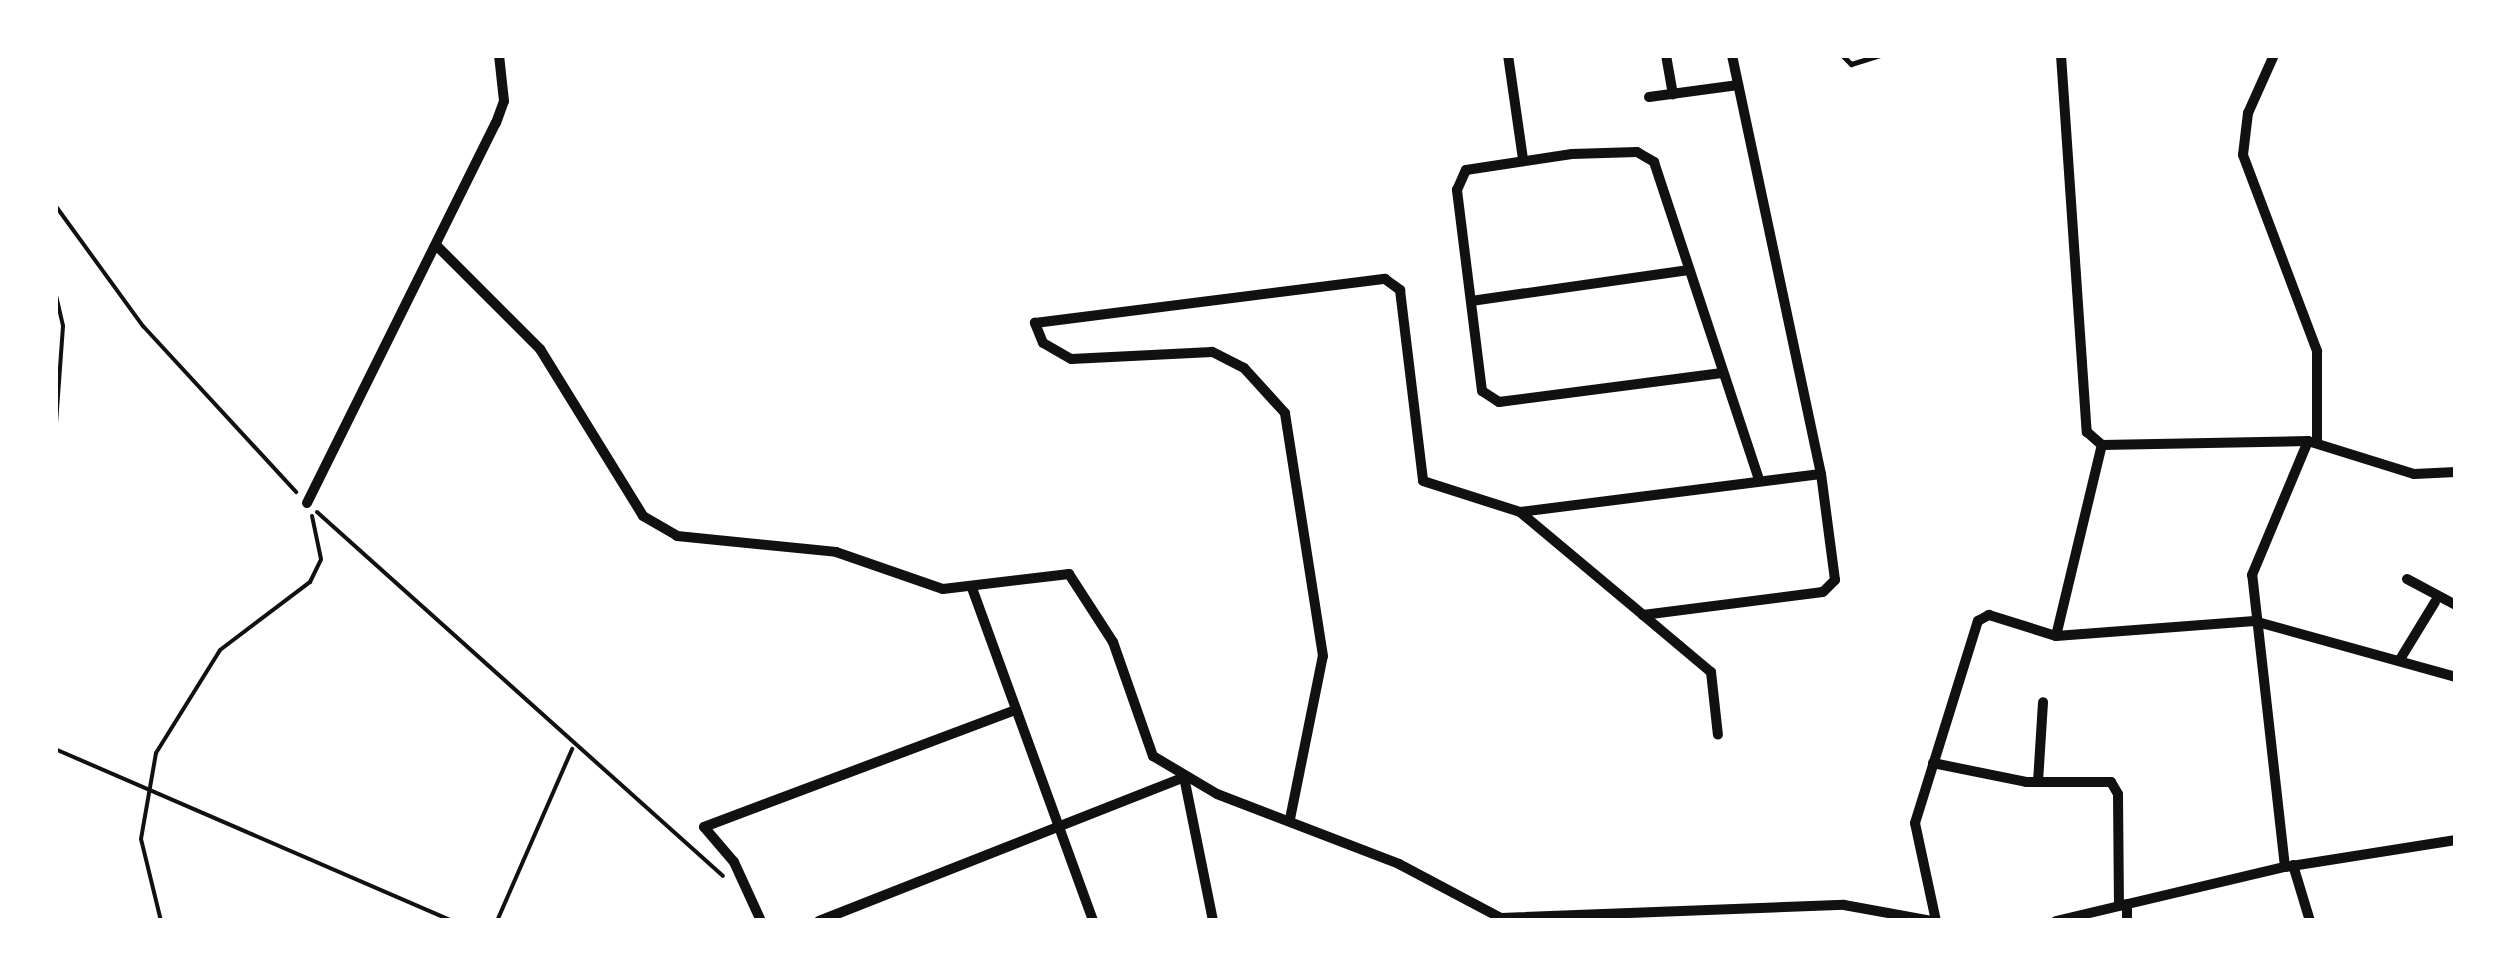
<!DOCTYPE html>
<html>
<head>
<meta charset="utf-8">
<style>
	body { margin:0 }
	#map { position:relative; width:2511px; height:976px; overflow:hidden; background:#fff; font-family:Quicksand,sans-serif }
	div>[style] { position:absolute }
	.path>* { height:4px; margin:-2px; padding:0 2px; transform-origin:2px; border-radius:2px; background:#111 }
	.service>* { height:5px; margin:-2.5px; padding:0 2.5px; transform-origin:2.5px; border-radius:2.5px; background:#111 }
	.minor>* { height:10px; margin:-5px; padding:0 5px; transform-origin:5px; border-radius:5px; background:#111 }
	span { translate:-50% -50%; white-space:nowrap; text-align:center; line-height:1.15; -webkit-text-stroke:8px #fff; paint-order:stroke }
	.frame { position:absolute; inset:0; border:58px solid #fff; pointer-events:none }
</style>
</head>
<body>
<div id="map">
	<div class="path">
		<div style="left:55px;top:205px;width:150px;rotate:54deg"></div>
		<div style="left:143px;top:326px;width:226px;rotate:47.3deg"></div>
		<div style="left:55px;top:291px;width:36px;rotate:77deg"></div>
		<div style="left:63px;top:326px;width:111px;rotate:94.1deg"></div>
		<div style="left:317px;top:512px;width:545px;rotate:41.88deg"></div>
		<div style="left:55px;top:749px;width:434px;rotate:23.4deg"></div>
		<div style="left:161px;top:921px;width:84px;rotate:-103.7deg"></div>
		<div style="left:141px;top:839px;width:87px;rotate:-80.1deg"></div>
		<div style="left:156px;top:753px;width:121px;rotate:-58.1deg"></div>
		<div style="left:220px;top:650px;width:113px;rotate:-37.1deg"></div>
		<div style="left:310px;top:582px;width:25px;rotate:-64deg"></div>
		<div style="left:321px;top:559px;width:44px;rotate:-101.8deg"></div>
		<div style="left:497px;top:921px;width:188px;rotate:-66.4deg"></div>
	</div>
	<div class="service">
		<div style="left:1842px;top:55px;width:13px;rotate:45deg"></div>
		<div style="left:1851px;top:64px;width:31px;rotate:-17deg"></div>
	</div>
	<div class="minor">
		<div style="left:1508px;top:55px;width:105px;rotate:81.8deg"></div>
		<div style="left:1666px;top:55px;width:40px;rotate:80deg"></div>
		<div style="left:2061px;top:55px;width:378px;rotate:86.1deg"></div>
		<div style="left:2087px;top:432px;width:20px;rotate:41deg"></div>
		<div style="left:2102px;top:445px;width:206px;rotate:-1.1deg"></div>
		<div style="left:2308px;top:441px;width:111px;rotate:17.3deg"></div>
		<div style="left:2414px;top:474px;width:42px;rotate:-2.7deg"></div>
		<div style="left:2274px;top:55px;width:64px;rotate:114.1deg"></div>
		<div style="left:2248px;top:113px;width:42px;rotate:96.8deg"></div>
		<div style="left:2243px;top:155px;width:210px;rotate:69.3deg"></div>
		<div style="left:2317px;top:351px;width:92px;rotate:90deg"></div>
		<div style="left:1649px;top:97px;width:90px;rotate:-7.7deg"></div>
		<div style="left:437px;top:246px;width:146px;rotate:45deg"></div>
		<div style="left:540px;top:349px;width:196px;rotate:58.3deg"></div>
		<div style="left:643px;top:516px;width:39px;rotate:30deg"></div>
		<div style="left:677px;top:536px;width:160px;rotate:5.7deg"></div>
		<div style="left:836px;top:552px;width:113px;rotate:19.1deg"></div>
		<div style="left:943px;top:589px;width:127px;rotate:-6.8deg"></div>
		<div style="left:1069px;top:574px;width:81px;rotate:57.1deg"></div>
		<div style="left:1113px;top:642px;width:121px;rotate:70.7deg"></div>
		<div style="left:1153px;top:756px;width:74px;rotate:30.7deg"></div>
		<div style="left:1217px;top:794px;width:195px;rotate:21deg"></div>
		<div style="left:1399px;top:864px;width:115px;rotate:27.9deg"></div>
		<div style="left:1501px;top:918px;width:343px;rotate:-2.2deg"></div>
		<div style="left:1844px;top:905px;width:89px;rotate:10.3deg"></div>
		<div style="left:1471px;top:301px;width:220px;rotate:-8.1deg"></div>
		<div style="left:1722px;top:373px;width:225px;rotate:172.6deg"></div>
		<div style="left:1499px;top:402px;width:20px;rotate:-147deg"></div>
		<div style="left:1482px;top:391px;width:203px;rotate:-97.1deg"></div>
		<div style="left:1457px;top:190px;width:22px;rotate:-66deg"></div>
		<div style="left:1466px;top:170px;width:107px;rotate:-8.6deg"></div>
		<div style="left:1572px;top:154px;width:65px;rotate:-1.8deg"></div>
		<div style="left:1637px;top:152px;width:20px;rotate:30deg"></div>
		<div style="left:1654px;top:162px;width:335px;rotate:71.7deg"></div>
		<div style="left:307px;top:503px;width:424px;rotate:-63.6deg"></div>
		<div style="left:496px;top:123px;width:23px;rotate:-70deg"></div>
		<div style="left:504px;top:101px;width:46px;rotate:-96.2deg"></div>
		<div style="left:1520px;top:512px;width:303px;rotate:-7.2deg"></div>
		<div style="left:2407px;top:579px;width:55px;rotate:28deg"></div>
		<div style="left:972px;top:588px;width:354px;rotate:70deg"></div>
		<div style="left:1643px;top:615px;width:89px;rotate:40deg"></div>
		<div style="left:1711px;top:672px;width:63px;rotate:83.7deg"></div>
		<div style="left:2056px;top:636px;width:196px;rotate:-76.5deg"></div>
		<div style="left:2399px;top:661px;width:69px;rotate:-58.6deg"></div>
		<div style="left:1933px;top:763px;width:95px;rotate:11.5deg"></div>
		<div style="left:2026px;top:782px;width:85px"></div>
		<div style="left:2111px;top:782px;width:14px;rotate:60deg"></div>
		<div style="left:2118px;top:794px;width:112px;rotate:89.5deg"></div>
		<div style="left:2038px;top:782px;width:80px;rotate:-86.4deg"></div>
		<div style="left:1290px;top:819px;width:166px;rotate:-78.6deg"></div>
		<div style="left:1323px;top:656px;width:246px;rotate:-98.9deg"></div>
		<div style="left:1285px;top:413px;width:61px;rotate:-132.3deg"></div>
		<div style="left:1244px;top:368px;width:36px;rotate:-153deg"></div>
		<div style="left:1212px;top:352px;width:141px;rotate:177.2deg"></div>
		<div style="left:1071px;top:359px;width:32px;rotate:-150deg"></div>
		<div style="left:1043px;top:343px;width:22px;rotate:-112deg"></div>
		<div style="left:1035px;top:323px;width:353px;rotate:-7.2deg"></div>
		<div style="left:1385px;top:279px;width:19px;rotate:36deg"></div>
		<div style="left:1400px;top:290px;width:192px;rotate:83.1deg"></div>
		<div style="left:1423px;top:481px;width:102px;rotate:17.7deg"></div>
		<div style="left:1520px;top:512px;width:160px;rotate:39.9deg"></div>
		<div style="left:1643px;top:615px;width:181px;rotate:-7.3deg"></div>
		<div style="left:1823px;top:592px;width:17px;rotate:-45deg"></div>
		<div style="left:1835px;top:580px;width:107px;rotate:-97.5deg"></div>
		<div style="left:1821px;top:474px;width:428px;rotate:-102deg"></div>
		<div style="left:2293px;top:865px;width:59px;rotate:73.1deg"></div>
		<div style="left:2285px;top:867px;width:294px;rotate:-96.4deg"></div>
		<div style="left:2252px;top:575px;width:145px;rotate:-67.3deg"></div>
		<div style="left:761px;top:921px;width:65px;rotate:-114.6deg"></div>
		<div style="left:734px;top:862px;width:46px;rotate:-130.6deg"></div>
		<div style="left:704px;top:827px;width:333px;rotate:-20.6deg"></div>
		<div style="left:819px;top:921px;width:392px;rotate:-21.5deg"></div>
		<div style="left:1184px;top:777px;width:147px;rotate:78.6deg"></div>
		<div style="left:1936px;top:921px;width:100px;rotate:-102.1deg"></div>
		<div style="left:1915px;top:823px;width:212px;rotate:-72.7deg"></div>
		<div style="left:1978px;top:621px;width:13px;rotate:-29deg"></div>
		<div style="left:1989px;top:615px;width:70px;rotate:17.4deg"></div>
		<div style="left:2056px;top:636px;width:199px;rotate:-4.3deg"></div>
		<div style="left:2254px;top:621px;width:210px;rotate:15.5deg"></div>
		<div style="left:2056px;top:921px;width:235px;rotate:-13.3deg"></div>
		<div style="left:2285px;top:867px;width:173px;rotate:-9deg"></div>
		<div style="left:2127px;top:921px;width:17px;rotate:-90deg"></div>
	</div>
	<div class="frame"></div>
</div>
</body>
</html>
